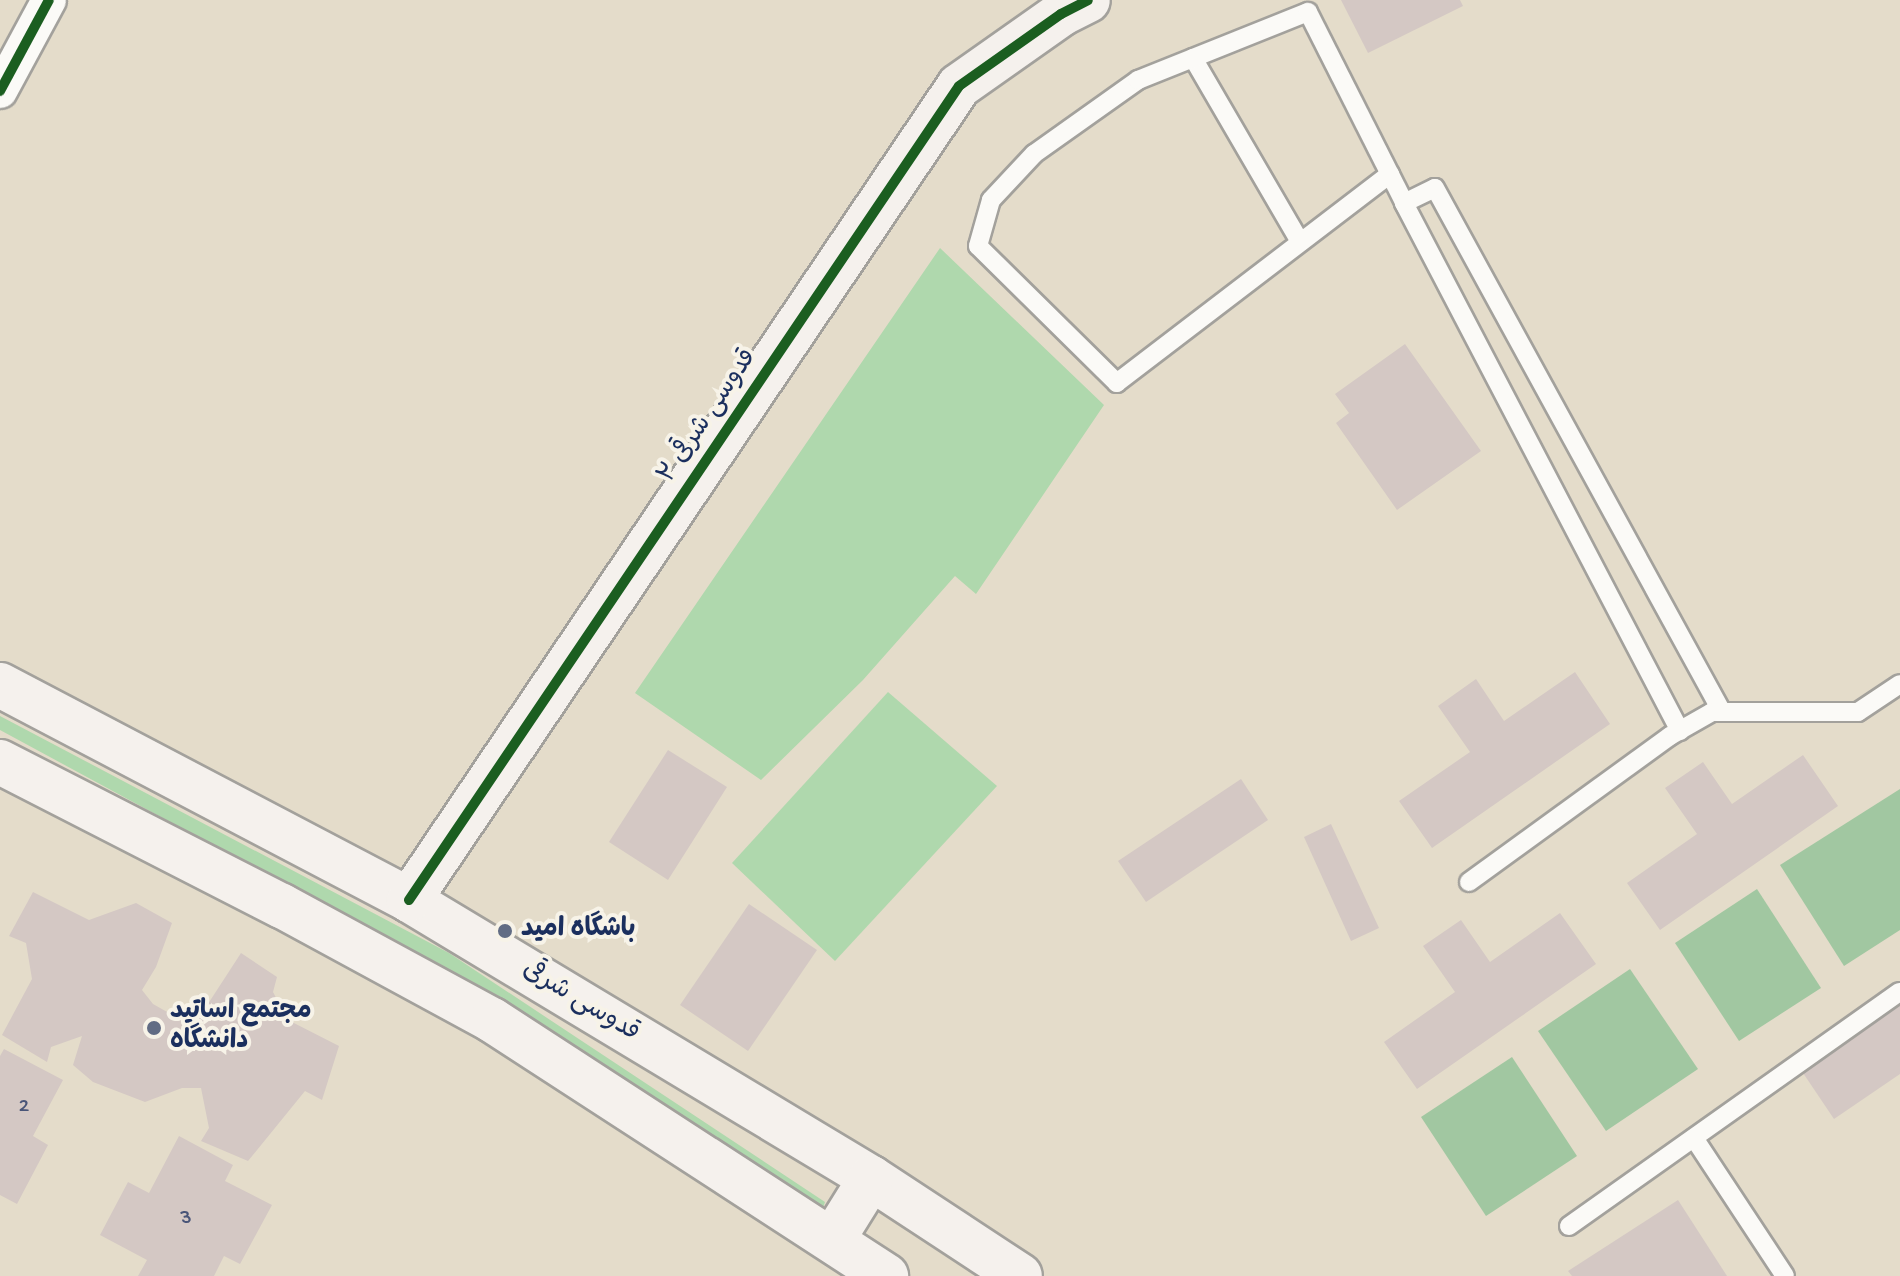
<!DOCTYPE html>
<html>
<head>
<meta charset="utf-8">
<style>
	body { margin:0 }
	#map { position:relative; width:1900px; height:1276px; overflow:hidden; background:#e4dcca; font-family:"Gochi Hand","Playpen Sans Arabic",sans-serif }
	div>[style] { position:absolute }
	.green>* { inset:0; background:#afd8ad }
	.forest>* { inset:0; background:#a1c7a1 }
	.building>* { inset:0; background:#d4c8c4 }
	.roads { filter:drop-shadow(2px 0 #a3a19c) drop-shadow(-2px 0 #a3a19c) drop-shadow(0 2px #a3a19c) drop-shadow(0 -2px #a3a19c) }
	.lane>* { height:18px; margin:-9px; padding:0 9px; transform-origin:9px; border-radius:9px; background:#fbfaf7 }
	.street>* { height:34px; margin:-17px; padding:0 17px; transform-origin:17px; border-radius:17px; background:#fbfaf7 }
	.secondary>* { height:44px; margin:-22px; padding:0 22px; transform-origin:22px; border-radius:22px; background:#f5f1ed }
	.cycleway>* { height:10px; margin:-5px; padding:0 5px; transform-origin:5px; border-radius:5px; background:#1b5e20 }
	.dots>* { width:22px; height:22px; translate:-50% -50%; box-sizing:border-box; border:4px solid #f7f3e8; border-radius:50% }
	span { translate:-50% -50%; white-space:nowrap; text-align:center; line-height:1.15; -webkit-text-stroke:8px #f7f3e8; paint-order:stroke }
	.number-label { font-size:22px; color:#495578 }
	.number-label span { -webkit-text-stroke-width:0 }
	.street-label { font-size:26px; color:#1b2f5e }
	.poi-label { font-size:26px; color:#1b2f5e; font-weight:700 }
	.left { translate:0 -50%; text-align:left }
</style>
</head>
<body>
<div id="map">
	<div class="green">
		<div style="clip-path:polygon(940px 248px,1104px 405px,976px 594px,955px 576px,863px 680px,761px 780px,635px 693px)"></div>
		<div style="clip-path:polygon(888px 692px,997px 786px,835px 961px,732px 863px)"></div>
		<div style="clip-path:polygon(0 716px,449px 953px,825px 1202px,822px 1211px,473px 986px,0 730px)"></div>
	</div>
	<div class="forest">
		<div style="clip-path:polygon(1900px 789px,1900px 930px,1844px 966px,1780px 865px)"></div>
		<div style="clip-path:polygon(1757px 889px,1821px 988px,1739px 1041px,1675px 943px)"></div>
		<div style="clip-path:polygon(1630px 969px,1698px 1069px,1606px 1131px,1538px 1031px)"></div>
		<div style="clip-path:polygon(1512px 1057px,1577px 1156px,1486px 1216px,1421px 1117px)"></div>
	</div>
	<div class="building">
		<div style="clip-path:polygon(1341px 0,1460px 0,1463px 6px,1368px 53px)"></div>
		<div style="clip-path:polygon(1405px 344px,1481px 451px,1397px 510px,1336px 423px,1349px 413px,1335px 394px)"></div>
		<div style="clip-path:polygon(1575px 672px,1610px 724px,1432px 848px,1399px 801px,1470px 752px,1438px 706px,1476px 679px,1504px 721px)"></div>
		<div style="clip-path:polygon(668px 750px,727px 787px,668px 880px,609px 842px)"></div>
		<div style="clip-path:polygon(1803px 755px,1838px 806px,1660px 930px,1627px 883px,1697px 834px,1665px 788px,1703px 762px,1732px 804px)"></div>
		<div style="clip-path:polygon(1241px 779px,1268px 820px,1146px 902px,1118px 861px)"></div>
		<div style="clip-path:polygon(1331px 824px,1379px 928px,1351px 941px,1304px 837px)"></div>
		<div style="clip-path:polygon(33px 892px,89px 920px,136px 903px,172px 923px,156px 967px,142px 990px,153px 1004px,176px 1017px,204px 1010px,241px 953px,277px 977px,273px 992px,288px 1020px,339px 1046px,322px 1100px,305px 1091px,248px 1161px,201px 1141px,209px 1128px,201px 1088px,182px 1088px,145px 1102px,93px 1082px,73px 1065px,82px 1036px,51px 1047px,47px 1062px,2px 1035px,32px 979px,26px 943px,9px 936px)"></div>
		<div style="clip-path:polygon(749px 904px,817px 950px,748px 1051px,680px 1005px)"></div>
		<div style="clip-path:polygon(1560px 913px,1596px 964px,1417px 1089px,1384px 1042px,1455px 992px,1423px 946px,1461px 920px,1490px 962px)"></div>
		<div style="clip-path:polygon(1900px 997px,1900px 1074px,1834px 1119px,1799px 1067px)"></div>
		<div style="clip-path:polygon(4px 1049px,63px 1080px,33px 1136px,48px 1145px,17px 1204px,0 1195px,0 1056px)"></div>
		<div style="clip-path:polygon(179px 1136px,233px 1165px,225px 1181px,272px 1205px,240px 1264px,224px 1256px,214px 1276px,138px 1276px,147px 1260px,100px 1235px,128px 1182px,149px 1193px)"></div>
		<div style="clip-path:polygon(1678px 1200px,1727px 1276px,1572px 1276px,1568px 1271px)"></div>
	</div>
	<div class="roads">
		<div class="lane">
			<div style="left:1193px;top:58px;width:213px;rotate:59.8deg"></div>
			<div style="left:1390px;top:174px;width:344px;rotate:142.6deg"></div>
			<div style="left:1117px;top:383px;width:195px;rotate:-135.4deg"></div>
			<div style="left:978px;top:246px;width:48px;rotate:-74.2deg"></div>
			<div style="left:991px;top:200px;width:63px;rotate:-46.9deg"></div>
			<div style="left:1034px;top:154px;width:128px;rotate:-35.4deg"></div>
			<div style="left:1138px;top:80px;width:183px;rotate:-21.8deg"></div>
			<div style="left:1308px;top:12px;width:217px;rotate:63.2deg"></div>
			<div style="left:1680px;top:731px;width:596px;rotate:-117.6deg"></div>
			<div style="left:1404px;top:203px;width:34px;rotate:-26deg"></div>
			<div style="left:1435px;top:188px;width:597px;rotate:61.29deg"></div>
			<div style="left:1469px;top:882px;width:248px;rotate:-36deg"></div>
			<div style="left:1670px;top:736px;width:48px;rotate:-29.7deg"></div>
			<div style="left:1712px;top:712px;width:146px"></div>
			<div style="left:1858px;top:712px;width:50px;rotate:-33.7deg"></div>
			<div style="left:1694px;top:1138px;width:165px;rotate:56.6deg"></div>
			<div style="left:1569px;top:1226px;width:405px;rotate:-35.3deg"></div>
		</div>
		<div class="street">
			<div style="left:0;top:91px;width:103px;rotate:-61.7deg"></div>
		</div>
		<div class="secondary">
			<div style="left:0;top:685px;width:462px;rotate:27.7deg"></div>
			<div style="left:409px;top:900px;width:539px;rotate:31.04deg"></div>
			<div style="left:871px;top:1178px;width:178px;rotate:33.3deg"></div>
			<div style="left:0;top:762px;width:317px;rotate:27.1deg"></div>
			<div style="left:282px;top:906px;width:239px;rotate:28.5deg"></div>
			<div style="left:492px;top:1020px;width:470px;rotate:33deg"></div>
			<div style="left:409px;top:900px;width:982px;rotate:-55.95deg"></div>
			<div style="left:959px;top:86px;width:125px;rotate:-35.2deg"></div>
			<div style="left:1061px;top:14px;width:30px;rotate:-27deg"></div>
			<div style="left:833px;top:1239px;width:72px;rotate:-58.1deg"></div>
		</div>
	</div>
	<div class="cycleway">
		<div style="left:0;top:91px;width:103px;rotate:-61.7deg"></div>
		<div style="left:409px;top:900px;width:982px;rotate:-55.95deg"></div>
		<div style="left:959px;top:86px;width:125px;rotate:-35.2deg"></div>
		<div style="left:1061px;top:14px;width:30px;rotate:-27deg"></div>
	</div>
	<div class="dots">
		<div style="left:505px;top:931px;background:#616c84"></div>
		<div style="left:154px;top:1028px;background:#616c84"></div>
	</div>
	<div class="number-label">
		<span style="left:24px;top:1108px">2</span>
		<span style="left:186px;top:1220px">3</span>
	</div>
	<div class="street-label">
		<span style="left:709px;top:417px;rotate:-56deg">قدوسی شرقی ۲</span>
		<span style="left:580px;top:1003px;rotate:31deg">قدوسی شرقی</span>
	</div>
	<div class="poi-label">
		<span class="left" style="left:521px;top:931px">باشگاه امید</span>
		<span class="left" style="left:170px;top:1028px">مجتمع اساتید<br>دانشگاه</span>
	</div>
</div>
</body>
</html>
